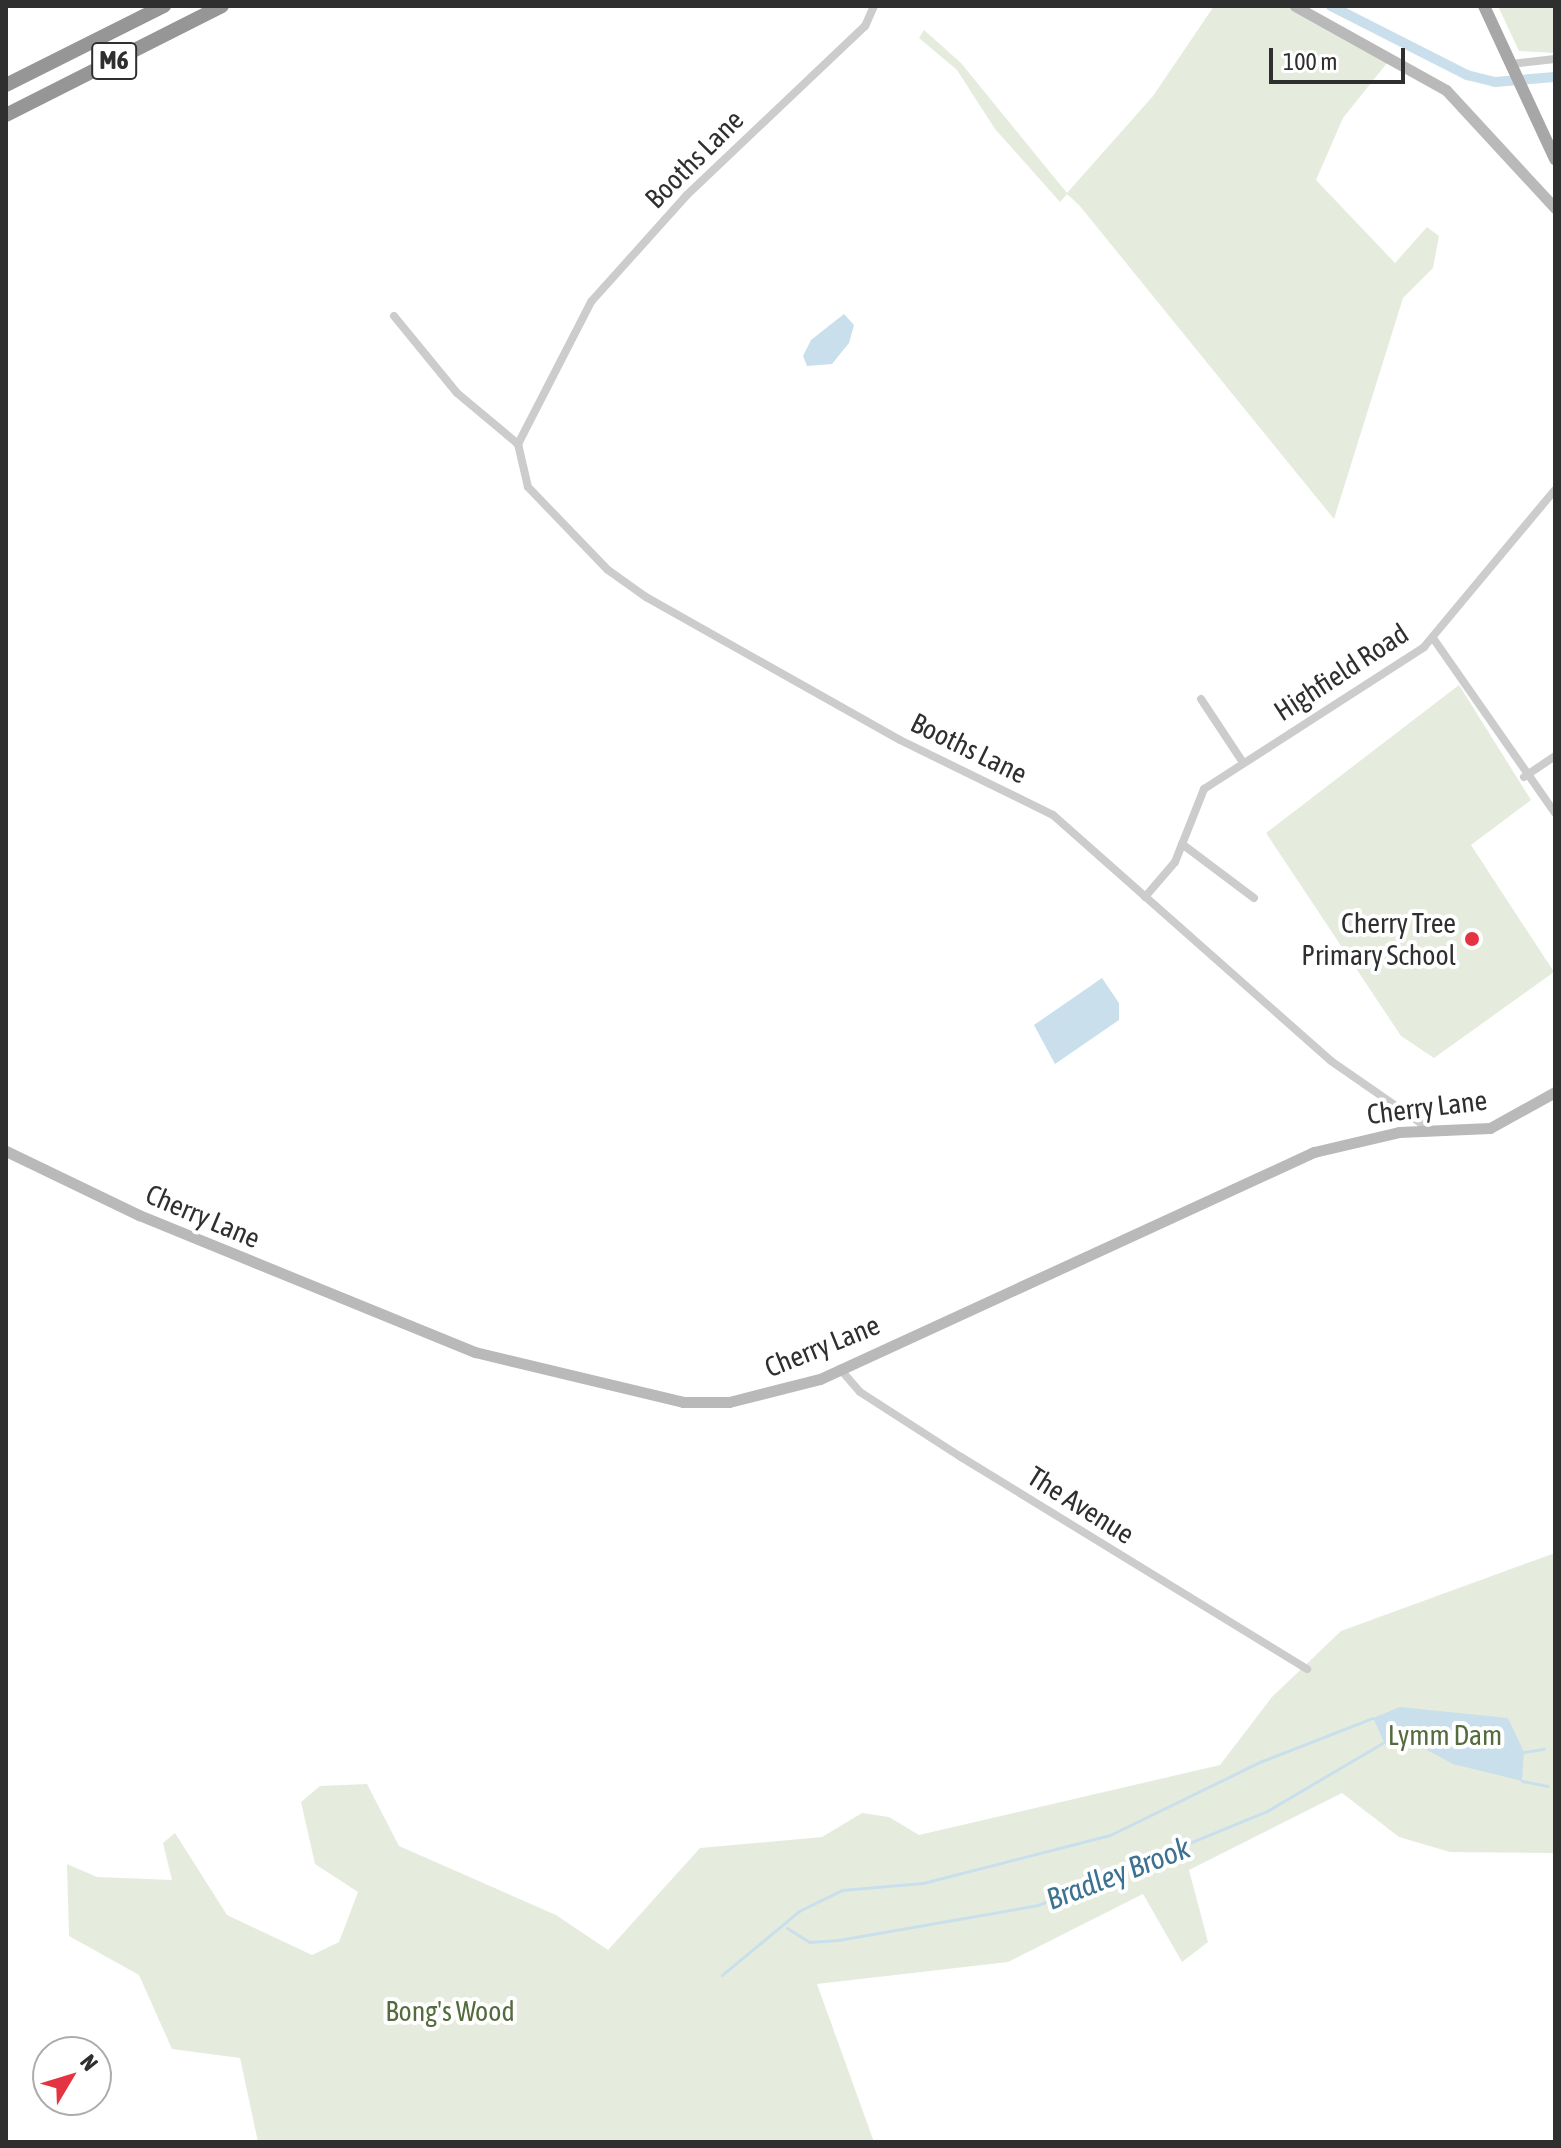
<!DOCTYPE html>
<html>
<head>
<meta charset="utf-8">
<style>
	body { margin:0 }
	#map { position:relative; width:1561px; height:2148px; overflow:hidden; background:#fff; font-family:"Asap Condensed",sans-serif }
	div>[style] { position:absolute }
	.green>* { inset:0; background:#e5ecdd }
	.water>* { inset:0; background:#cadfec }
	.stream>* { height:3px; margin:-1.5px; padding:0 1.5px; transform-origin:1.5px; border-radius:1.5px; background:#cadfec }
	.canal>* { height:10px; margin:-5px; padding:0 5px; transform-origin:5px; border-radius:5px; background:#cadfec }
	.street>* { height:8px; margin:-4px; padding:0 4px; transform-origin:4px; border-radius:4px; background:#ccc }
	.secondary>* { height:11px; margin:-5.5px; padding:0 5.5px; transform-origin:5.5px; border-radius:5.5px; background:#b9b9b9 }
	.primary>* { height:12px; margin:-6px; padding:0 6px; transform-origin:6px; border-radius:6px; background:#a7a7a7 }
	.highway>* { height:14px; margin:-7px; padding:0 7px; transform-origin:7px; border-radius:7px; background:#969696 }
	.dots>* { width:22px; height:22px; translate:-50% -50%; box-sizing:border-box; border:4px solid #fff; border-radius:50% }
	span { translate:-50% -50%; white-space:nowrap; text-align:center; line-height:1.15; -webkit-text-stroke:8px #fff; paint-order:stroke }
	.shield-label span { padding:2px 6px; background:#fff; border:2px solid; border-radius:6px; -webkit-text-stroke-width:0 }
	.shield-label { font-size:26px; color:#2f2f2f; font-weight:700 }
	.street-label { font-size:28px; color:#2f2f2f }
	.poi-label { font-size:28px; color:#2f2f2f }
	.right { translate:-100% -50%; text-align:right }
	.park-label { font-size:28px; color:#536b3d }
	.water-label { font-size:30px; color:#3d7191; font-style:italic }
	.frame { position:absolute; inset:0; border:8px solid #2f2f2f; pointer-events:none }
	.north { position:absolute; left:32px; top:2036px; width:80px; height:80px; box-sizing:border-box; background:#fff; border:2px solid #acacac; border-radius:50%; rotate:52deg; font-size:22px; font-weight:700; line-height:32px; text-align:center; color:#2f2f2f }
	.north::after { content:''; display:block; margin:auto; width:28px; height:36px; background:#e43341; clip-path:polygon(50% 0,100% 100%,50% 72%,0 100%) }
	.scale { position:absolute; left:1269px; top:48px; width:136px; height:36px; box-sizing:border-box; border:4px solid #2f2f2f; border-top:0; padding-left:10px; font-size:24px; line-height:28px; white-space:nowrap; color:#2f2f2f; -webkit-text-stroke:6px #fff; paint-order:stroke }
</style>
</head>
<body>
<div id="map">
	<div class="green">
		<div style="clip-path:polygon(1214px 6px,1296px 6px,1387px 63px,1343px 118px,1316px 180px,1395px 263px,1427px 227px,1439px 236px,1433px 268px,1403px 298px,1334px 519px,1079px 205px,1067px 194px,1060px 202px,995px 129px,957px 70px,919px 38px,924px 30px,961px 63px,1067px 193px,1153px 96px)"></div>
		<div style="clip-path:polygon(1498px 6px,1555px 6px,1555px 53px,1519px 51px)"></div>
		<div style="clip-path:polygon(1459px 685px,1531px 800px,1471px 845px,1554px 972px,1434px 1058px,1401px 1036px,1266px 833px)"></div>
		<div style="clip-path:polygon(1555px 1553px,1555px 1853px,1450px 1852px,1399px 1837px,1342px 1793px,1189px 1870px,1208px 1942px,1182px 1962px,1143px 1894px,1008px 1962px,817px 1984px,874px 2142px,258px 2142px,240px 2058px,172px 2049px,139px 1975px,69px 1936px,67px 1864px,97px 1877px,172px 1880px,163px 1843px,175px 1833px,227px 1915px,312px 1955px,339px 1942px,358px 1892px,315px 1864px,301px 1802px,320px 1786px,367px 1784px,399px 1846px,556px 1915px,608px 1950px,700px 1848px,822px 1837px,862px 1813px,889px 1817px,919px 1835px,1220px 1765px,1272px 1697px,1341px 1631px)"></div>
	</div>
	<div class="water">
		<div style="clip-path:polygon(844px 314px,854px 325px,849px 343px,832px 364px,807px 366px,803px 356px,811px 340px)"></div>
		<div style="clip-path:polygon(1102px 978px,1119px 1003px,1119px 1020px,1055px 1064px,1034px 1025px)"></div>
		<div style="clip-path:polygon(1400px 1707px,1508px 1718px,1524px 1752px,1522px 1781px,1453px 1764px,1412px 1742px,1384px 1742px,1373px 1718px)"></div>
	</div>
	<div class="stream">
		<div style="left:1524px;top:1752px;width:20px;rotate:-9deg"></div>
		<div style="left:1522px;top:1781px;width:26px;rotate:11deg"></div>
		<div style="left:787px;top:1928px;width:26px;rotate:32deg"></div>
		<div style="left:809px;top:1942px;width:29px;rotate:-4deg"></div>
		<div style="left:838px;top:1940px;width:203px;rotate:-9.9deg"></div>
		<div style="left:1038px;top:1905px;width:248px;rotate:-22.3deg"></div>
		<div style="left:1267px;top:1811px;width:136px;rotate:-30.5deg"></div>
		<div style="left:722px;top:1975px;width:100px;rotate:-39.7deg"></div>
		<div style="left:799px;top:1911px;width:48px;rotate:-26deg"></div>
		<div style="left:842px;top:1890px;width:81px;rotate:-4.9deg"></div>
		<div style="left:923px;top:1883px;width:193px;rotate:-14.4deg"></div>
		<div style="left:1110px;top:1835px;width:169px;rotate:-26deg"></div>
		<div style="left:1262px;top:1761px;width:119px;rotate:-21.2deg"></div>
	</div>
	<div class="canal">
		<div style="left:1331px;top:6px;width:153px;rotate:26.9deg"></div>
		<div style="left:1467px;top:75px;width:29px;rotate:14deg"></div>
		<div style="left:1495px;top:82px;width:60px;rotate:-4.8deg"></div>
	</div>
	<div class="street">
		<div style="left:874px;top:6px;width:22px;rotate:114deg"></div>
		<div style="left:865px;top:26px;width:247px;rotate:136.5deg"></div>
		<div style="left:686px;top:196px;width:142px;rotate:131.9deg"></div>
		<div style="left:591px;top:302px;width:160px;rotate:117.2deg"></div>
		<div style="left:518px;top:444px;width:44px;rotate:76.9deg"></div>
		<div style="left:528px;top:487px;width:115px;rotate:46.1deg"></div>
		<div style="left:608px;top:570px;width:47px;rotate:35.4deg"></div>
		<div style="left:646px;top:597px;width:291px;rotate:29.4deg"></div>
		<div style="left:900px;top:740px;width:170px;rotate:26.1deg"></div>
		<div style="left:1053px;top:815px;width:371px;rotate:41.5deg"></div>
		<div style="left:1331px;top:1061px;width:123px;rotate:34.7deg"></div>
		<div style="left:1511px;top:64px;width:44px;rotate:-6.5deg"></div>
		<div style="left:394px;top:316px;width:99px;rotate:50.7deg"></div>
		<div style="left:457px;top:393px;width:80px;rotate:39.9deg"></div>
		<div style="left:1433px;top:638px;width:213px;rotate:55.1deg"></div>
		<div style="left:1201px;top:699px;width:74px;rotate:56.5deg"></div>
		<div style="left:1524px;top:777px;width:37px;rotate:-34deg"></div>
		<div style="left:1182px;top:844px;width:90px;rotate:36.9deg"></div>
		<div style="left:1145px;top:897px;width:46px;rotate:-49.4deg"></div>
		<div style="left:1175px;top:862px;width:79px;rotate:-68.3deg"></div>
		<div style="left:1204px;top:789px;width:262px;rotate:-32.8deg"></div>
		<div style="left:1424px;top:647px;width:204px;rotate:-50.2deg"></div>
		<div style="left:840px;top:1369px;width:30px;rotate:49deg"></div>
		<div style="left:860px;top:1392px;width:120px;rotate:32.8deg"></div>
		<div style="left:961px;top:1457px;width:406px;rotate:31.5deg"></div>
	</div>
	<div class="secondary">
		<div style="left:1295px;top:6px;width:173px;rotate:29.1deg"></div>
		<div style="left:1446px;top:90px;width:161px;rotate:47.3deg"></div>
		<div style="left:6px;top:1151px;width:148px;rotate:25.7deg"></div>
		<div style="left:139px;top:1215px;width:363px;rotate:22.2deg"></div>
		<div style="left:475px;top:1352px;width:214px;rotate:13.5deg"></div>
		<div style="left:683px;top:1402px;width:46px"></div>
		<div style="left:729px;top:1402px;width:94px;rotate:-14.2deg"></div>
		<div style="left:820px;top:1379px;width:544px;rotate:-24.68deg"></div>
		<div style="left:1314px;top:1152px;width:87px;rotate:-13.2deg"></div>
		<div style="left:1399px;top:1132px;width:91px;rotate:-2.5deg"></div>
		<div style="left:1490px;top:1128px;width:74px;rotate:-29deg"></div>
	</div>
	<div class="primary">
		<div style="left:1484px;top:6px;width:169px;rotate:65.1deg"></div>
	</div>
	<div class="highway">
		<div style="left:6px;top:85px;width:177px;rotate:-26.6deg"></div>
		<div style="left:6px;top:115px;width:242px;rotate:-26.8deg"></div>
	</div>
	<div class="dots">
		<div style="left:1472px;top:939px;background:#e43341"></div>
	</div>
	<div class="shield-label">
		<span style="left:114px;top:61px">M6</span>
	</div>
	<div class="street-label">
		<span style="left:694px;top:159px;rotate:-45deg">Booths Lane</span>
		<span style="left:1341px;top:672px;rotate:-33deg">Highfield Road</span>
		<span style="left:969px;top:748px;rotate:26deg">Booths Lane</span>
		<span style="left:1427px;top:1107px;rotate:-7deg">Cherry Lane</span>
		<span style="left:203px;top:1216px;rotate:23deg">Cherry Lane</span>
		<span style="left:822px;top:1346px;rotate:-22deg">Cherry Lane</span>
		<span style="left:1081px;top:1505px;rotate:32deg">The Avenue</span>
	</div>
	<div class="poi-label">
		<span class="right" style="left:1456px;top:939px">Cherry Tree<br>Primary School</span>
	</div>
	<div class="park-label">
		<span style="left:1445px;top:1735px">Lymm Dam</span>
		<span style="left:450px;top:2011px">Bong's Wood</span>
	</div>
	<div class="water-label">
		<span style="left:1118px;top:1873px;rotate:-21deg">Bradley Brook</span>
	</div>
	<div class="frame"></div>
	<div class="north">N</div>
	<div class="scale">100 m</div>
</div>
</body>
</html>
